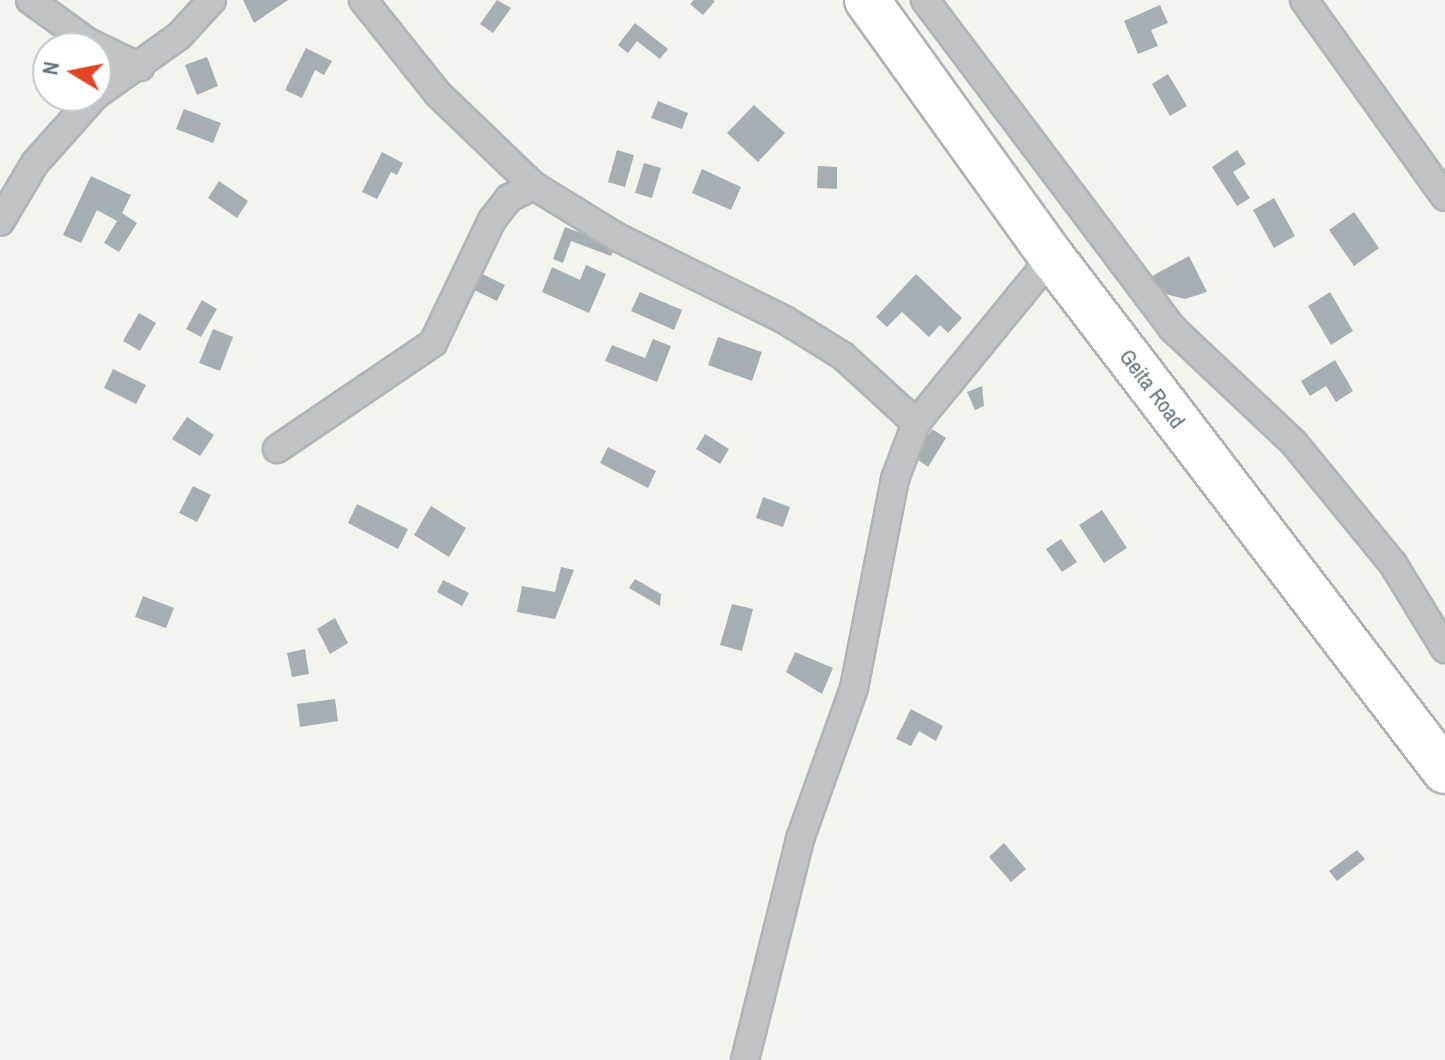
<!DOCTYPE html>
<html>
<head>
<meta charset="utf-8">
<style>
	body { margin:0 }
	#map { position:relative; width:1445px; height:1060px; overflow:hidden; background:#f4f4ef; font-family:"Archivo Narrow",sans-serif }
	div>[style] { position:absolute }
	.building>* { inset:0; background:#a5aeb2 }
	.roads { filter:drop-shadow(2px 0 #b0b4b7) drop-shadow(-2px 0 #b0b4b7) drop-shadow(0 2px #b0b4b7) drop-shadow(0 -2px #b0b4b7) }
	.street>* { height:26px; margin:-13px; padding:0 13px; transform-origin:13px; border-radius:13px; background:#bfc3c6 }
	.highway>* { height:44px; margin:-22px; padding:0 22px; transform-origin:22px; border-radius:22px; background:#fff }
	span { translate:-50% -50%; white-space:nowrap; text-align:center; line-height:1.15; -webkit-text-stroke:8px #fff; paint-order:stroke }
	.street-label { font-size:22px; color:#637580 }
	.north { position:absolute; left:32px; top:32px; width:80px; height:80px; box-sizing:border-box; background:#fff; border:2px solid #c1c8cc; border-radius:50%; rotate:280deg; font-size:22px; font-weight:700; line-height:32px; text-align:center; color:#637580 }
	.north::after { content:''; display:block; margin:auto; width:28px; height:36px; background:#e04423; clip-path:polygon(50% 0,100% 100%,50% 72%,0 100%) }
</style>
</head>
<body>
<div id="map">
	<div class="building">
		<div style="clip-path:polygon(243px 0,288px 0,254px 23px)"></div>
		<div style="clip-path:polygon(497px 0,511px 8px,493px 33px,480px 24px)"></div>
		<div style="clip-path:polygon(694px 0,713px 0,715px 1px,703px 15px,690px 4px)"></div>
		<div style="clip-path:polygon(1160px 5px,1168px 23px,1151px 30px,1158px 46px,1138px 54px,1124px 21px)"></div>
		<div style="clip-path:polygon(635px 23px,668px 49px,660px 59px,637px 41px,628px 53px,618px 45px)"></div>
		<div style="clip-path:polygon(306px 48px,332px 61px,324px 75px,315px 70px,302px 98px,285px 90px)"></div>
		<div style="clip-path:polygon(207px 57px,218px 86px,197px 95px,185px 65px)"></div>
		<div style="clip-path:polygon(1168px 74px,1187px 106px,1170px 116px,1152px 84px)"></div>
		<div style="clip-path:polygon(658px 101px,688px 113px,682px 129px,651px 118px)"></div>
		<div style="clip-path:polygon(754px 105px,785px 133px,758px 162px,727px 133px)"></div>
		<div style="clip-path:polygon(184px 109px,221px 123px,213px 143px,176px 129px)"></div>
		<div style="clip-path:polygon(617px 150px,634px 155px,625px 187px,608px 182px)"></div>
		<div style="clip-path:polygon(1237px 150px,1246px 164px,1233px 172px,1250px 198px,1237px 206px,1212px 167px)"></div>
		<div style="clip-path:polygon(382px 152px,403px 163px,397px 175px,391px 172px,377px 199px,362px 192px)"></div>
		<div style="clip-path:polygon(644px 163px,661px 168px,652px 198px,635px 193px)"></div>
		<div style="clip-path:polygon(818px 166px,837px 167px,837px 189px,817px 188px)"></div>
		<div style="clip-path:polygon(702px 169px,741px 187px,731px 210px,692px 193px)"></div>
		<div style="clip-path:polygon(91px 176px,131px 195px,122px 213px,137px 223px,119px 252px,104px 243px,117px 221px,97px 210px,81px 243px,63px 235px)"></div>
		<div style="clip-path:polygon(219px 181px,248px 201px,237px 218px,208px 198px)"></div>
		<div style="clip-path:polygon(1274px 198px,1295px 236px,1274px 248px,1253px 210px)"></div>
		<div style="clip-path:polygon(1354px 212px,1379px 248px,1354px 266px,1329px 230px)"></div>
		<div style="clip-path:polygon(565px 227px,615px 246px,611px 256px,571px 241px,563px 263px,553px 259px)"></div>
		<div style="clip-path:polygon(1189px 256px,1207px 292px,1185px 299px,1161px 293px,1152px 276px)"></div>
		<div style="clip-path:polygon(586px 265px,606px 274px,589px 313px,542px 292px,552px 267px,580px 280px)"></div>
		<div style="clip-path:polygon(476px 271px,505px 285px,497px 301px,468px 287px)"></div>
		<div style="clip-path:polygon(916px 274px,962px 318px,948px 333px,940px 325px,929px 337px,902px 312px,887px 327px,876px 317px)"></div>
		<div style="clip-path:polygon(640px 292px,682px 310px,674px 330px,631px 311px)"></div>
		<div style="clip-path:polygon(1330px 292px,1353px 331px,1331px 345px,1308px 306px)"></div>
		<div style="clip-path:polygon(202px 300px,217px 309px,201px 337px,186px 329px)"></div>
		<div style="clip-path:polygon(139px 313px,156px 323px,140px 351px,123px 341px)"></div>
		<div style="clip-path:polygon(213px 329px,233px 337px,220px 371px,199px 363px)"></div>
		<div style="clip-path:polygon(718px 337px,762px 352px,752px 381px,708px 365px)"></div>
		<div style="clip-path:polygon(653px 339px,671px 346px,657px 382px,605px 361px,612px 345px,645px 358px)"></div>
		<div style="clip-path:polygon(1335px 360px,1353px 391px,1336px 402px,1326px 386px,1310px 396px,1301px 381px)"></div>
		<div style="clip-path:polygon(113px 369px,146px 385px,136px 404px,104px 388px)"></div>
		<div style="clip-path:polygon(982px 386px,984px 406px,975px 410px,967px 392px)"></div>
		<div style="clip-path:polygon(187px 417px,214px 435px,200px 456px,172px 439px)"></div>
		<div style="clip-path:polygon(932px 429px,946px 438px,928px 467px,914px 457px)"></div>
		<div style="clip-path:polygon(705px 434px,729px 449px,720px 464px,696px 449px)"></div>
		<div style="clip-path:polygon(608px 447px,656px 471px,648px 488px,600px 463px)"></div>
		<div style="clip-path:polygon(193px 486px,211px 495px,197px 522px,179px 513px)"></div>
		<div style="clip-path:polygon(763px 497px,790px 507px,783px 527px,756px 518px)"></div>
		<div style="clip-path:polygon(357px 504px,408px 529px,398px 549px,348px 523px)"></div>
		<div style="clip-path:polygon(431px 506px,466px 528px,449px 557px,414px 535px)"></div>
		<div style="clip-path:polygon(1102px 510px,1127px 548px,1104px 563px,1079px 525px)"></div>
		<div style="clip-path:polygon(1061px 539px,1077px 562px,1062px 572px,1046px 549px)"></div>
		<div style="clip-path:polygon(561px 567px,574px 570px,555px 619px,517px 612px,522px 586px,555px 592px)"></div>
		<div style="clip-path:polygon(635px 579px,661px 594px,660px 606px,629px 588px)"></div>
		<div style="clip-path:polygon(443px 580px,469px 593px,462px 606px,437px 592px)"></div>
		<div style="clip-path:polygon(143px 596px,174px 608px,166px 628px,135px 617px)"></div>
		<div style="clip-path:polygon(732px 604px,753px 609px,742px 651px,720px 645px)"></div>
		<div style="clip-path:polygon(335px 618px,348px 643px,330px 654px,317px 629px)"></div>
		<div style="clip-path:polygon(305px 649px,309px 674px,292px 677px,287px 653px)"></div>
		<div style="clip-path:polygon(795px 652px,833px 668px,822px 694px,786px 672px)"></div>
		<div style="clip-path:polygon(335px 699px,338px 721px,300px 727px,297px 704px)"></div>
		<div style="clip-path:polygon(911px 709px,943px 726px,936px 741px,919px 731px,911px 746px,896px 739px)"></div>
		<div style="clip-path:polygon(1004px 843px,1026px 869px,1011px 882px,989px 857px)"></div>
		<div style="clip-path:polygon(1357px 850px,1365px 859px,1337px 881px,1329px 871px)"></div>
	</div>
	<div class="roads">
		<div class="street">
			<div style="left:30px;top:0;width:72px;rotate:35.9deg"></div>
			<div style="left:88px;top:42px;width:58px;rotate:25.7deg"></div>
			<div style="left:363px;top:0;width:120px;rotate:51.4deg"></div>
			<div style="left:438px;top:94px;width:133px;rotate:43.8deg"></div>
			<div style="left:534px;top:186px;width:100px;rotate:31.5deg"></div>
			<div style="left:619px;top:238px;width:185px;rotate:26.3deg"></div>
			<div style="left:785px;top:320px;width:68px;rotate:31.8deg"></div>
			<div style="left:843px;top:356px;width:99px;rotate:42.5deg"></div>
			<div style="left:925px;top:0;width:412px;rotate:53deg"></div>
			<div style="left:1173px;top:329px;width:166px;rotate:43.3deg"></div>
			<div style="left:1294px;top:443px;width:156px;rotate:50.7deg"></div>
			<div style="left:1393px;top:564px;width:100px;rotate:58.5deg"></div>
			<div style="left:1304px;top:0;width:242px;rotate:54.4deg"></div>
			<div style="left:96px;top:95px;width:102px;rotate:-35.4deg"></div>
			<div style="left:179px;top:36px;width:49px;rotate:-47.5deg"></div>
			<div style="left:0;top:222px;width:69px;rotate:-59.3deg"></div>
			<div style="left:35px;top:163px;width:90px;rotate:-48.2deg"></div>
			<div style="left:277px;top:449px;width:189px;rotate:-34.2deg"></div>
			<div style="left:433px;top:343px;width:136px;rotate:-64.4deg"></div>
			<div style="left:492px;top:220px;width:28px;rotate:-52deg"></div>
			<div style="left:509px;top:198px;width:28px;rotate:-26deg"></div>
			<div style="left:745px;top:1060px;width:228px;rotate:-76deg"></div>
			<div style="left:800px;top:839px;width:160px;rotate:-70.3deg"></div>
			<div style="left:854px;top:688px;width:213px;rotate:-78.9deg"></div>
			<div style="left:895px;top:479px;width:60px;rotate:-69.4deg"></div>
			<div style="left:916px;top:423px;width:215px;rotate:-50.7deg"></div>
		</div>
		<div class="highway">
			<div style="left:867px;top:0;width:317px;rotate:54.3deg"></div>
			<div style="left:1052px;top:257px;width:647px;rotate:52.6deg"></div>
		</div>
	</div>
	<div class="street-label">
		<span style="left:1152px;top:389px;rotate:53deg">Geita Road</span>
	</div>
	<div class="north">N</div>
</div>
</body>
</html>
